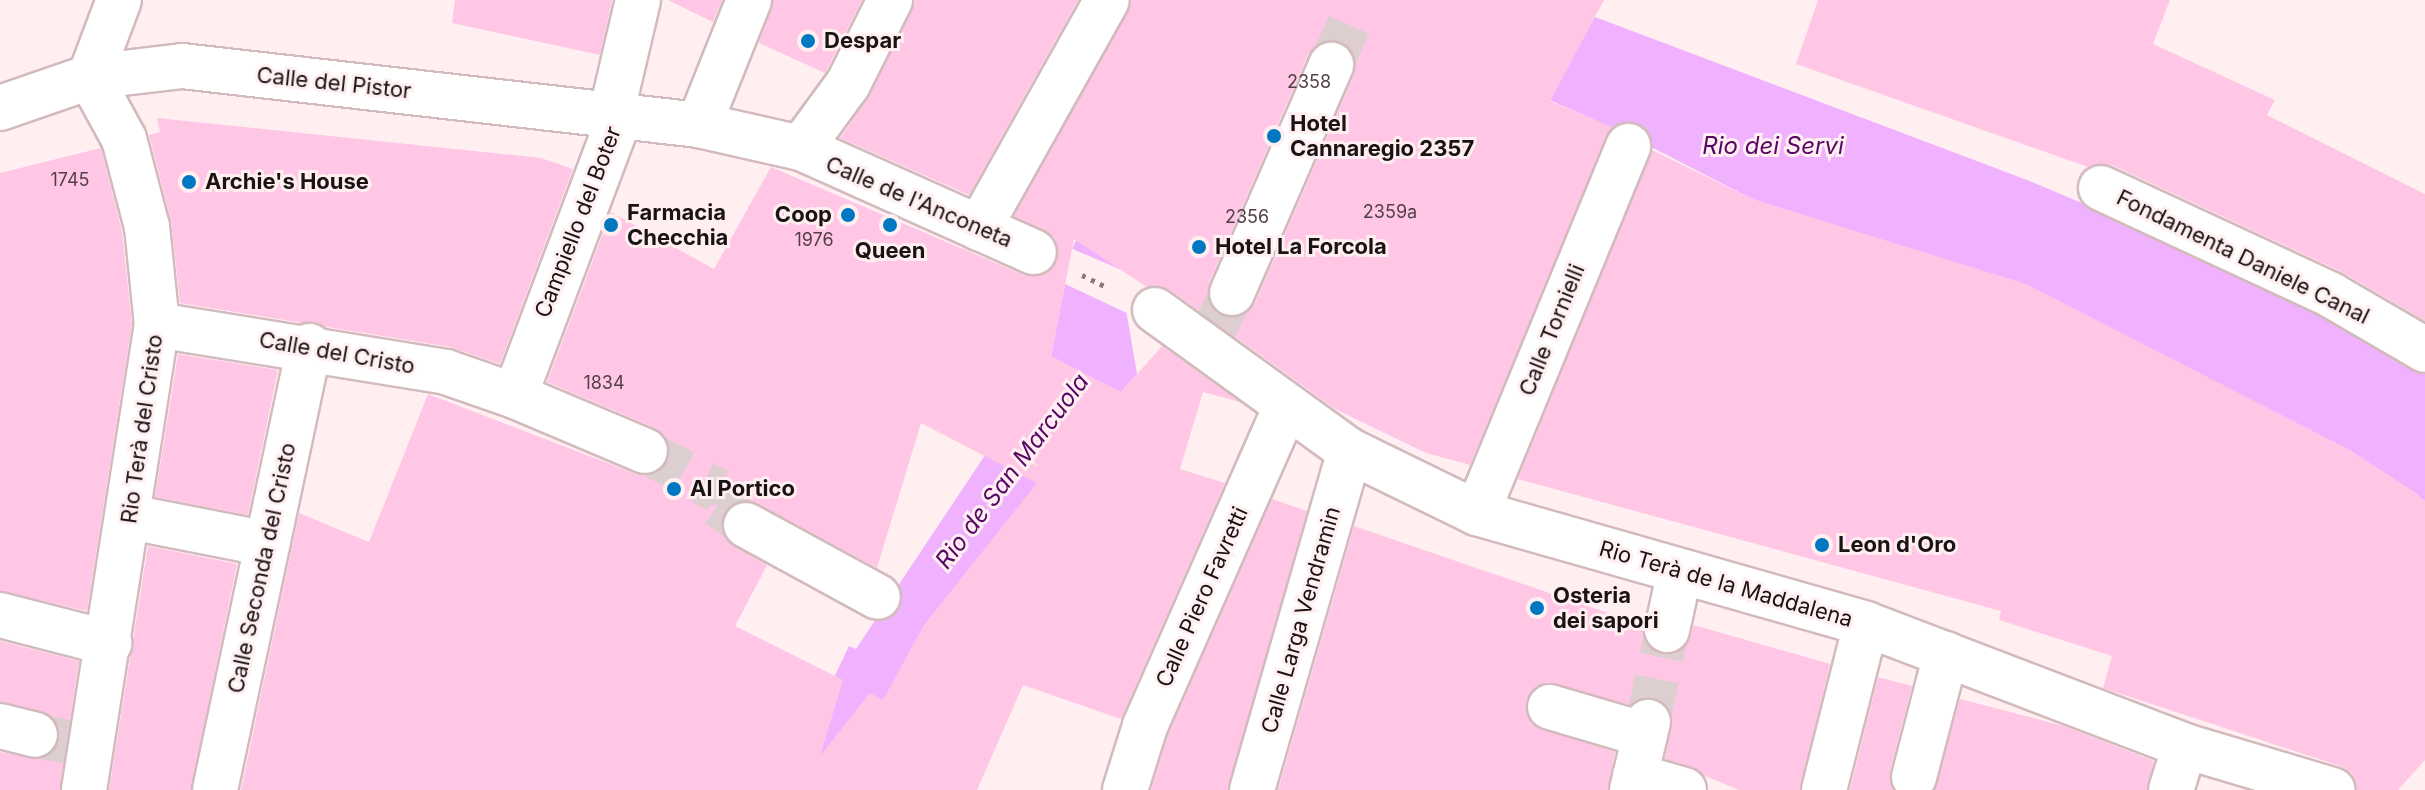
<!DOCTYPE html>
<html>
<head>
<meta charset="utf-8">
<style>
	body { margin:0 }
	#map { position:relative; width:2425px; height:790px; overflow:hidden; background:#ffeff1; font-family:Inter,sans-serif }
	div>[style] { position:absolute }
	.water>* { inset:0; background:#f0b2fe }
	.pier>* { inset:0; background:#ffeff1 }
	.building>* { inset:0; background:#ffc7e5 }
	.minor-tunnel>* { height:44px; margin-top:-22px; transform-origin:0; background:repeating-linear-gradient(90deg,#ddced0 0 44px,transparent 0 66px) }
	.path>* { height:5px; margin-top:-2.5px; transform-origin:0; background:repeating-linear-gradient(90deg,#887c7e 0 4px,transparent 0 10px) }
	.roads { filter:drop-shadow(2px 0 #d2babd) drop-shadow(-2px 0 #d2babd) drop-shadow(0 2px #d2babd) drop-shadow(0 -2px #d2babd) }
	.minor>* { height:44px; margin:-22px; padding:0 22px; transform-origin:22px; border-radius:22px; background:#fff }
	.dots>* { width:22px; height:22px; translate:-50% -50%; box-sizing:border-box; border:4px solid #ffeff1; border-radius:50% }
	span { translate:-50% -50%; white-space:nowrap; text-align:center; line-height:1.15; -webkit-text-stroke:6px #ffeff1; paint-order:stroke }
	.number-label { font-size:18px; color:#533f48 }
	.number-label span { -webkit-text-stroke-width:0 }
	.poi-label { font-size:22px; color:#1a1213; font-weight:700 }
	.left { translate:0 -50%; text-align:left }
	.right { translate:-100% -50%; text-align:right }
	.street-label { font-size:22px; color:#1a1213 }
	.water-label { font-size:24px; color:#570765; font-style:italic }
</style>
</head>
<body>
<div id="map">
	<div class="water">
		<div style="clip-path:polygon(1550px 0,2027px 180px,2248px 273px,2425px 370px,2425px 501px,2351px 451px,2032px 288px,1752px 199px,1622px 132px,1479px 69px)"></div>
		<div style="clip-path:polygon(1114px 156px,1119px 268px,1137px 374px,1053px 467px,868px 727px,780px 790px,849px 646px,856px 649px,1051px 356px,1072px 249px)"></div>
	</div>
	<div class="pier">
		<div style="clip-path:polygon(1068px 247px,1124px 271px,1133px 316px,1061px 282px)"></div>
	</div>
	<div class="building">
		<div style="clip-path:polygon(455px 0,612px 0,600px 55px,452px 23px)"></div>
		<div style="clip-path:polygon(668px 0,722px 0,713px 22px)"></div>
		<div style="clip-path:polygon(773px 0,862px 0,825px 73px,759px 43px)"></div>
		<div style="clip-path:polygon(915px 0,1078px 0,969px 195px,840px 138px,870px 95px)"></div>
		<div style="clip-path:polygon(evenodd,1132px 0,1604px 0,1550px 101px,1612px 127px,1470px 465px,1426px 453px,1335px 409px,1170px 290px,1147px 287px,1074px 239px,1051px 356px,1121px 392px,1162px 346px,1240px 402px,1203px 392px,1180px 469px,1225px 483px,1121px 719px,1023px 685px,977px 790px,241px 790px,299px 513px,369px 542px,428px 394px,636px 474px,649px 476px,668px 461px,670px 447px,655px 428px,547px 382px,611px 212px,714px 269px,771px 167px,1024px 275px,1048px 273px,1057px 261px,1055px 238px,1014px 216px,1132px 0,1327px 40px,1351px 50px,1354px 75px,1255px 303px,1246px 313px,1223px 316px,1212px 307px,1209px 283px,1308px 55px,1327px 40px,1132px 0,921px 423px,1037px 483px,924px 625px,883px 700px,870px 693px,820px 756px,843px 680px,735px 626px,767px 565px,725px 539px,724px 514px,734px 503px,757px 503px,877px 568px,921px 423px)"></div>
		<div style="clip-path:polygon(1818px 0,2170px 0,2153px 44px,2275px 100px,2267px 115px,2425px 194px,2425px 321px,2342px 272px,2112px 165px,2088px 167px,1796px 64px)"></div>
		<div style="clip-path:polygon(157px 118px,541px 158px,573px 169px,500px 364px,450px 347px,180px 303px,171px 221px,149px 135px,160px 132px)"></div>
		<div style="clip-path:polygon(101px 148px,122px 231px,132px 324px,87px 611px,0 591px,0 173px)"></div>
		<div style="clip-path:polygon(1652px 150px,1752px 199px,2026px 284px,2351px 451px,2416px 493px,2425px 501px,2425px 760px,2398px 790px,2357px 790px,2352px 773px,2340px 766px,2103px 688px,2112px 656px,1999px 620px,2001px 611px,1518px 479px)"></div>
		<div style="clip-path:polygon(178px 354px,278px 370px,248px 515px,155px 497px)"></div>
		<div style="clip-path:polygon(1272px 499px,1307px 511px,1228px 790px,1151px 790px,1168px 735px)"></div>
		<div style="clip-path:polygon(1354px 526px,1643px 625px,1644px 638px,1661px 654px,1685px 647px,1694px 625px,1830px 664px,1800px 790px,1739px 790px,1665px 759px,1672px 716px,1654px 698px,1630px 705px,1545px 683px,1526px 699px,1531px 724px,1615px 752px,1608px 790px,1278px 790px)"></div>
		<div style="clip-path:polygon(148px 546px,237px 564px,191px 790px,109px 790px)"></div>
		<div style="clip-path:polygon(0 641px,79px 661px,60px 790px,0 790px,0 752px,41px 759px,59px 740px,52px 717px,0 702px)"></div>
		<div style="clip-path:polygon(1878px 677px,1912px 686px,1890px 771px,1894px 790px,1850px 790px)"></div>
		<div style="clip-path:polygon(1960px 699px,2064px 726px,2154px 761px,2147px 790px,1934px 790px)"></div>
	</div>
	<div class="minor-tunnel">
		<div style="left:1331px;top:65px;width:49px;rotate:-66deg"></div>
		<div style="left:1214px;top:330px;width:41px;rotate:-64.1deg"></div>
		<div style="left:645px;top:451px;width:83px;rotate:28.7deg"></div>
		<div style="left:718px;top:491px;width:14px;rotate:90deg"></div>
		<div style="left:718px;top:505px;width:34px;rotate:36deg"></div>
		<div style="left:1648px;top:722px;width:94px;rotate:-78.3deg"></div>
		<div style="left:35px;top:735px;width:38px;rotate:12deg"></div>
	</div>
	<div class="path">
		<div style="left:1082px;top:275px;width:25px;rotate:26deg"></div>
	</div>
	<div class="roads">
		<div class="minor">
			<div style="left:90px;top:77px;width:82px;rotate:-69.4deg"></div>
			<div style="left:0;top:108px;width:95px;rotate:-19deg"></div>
			<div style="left:90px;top:77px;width:93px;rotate:-6.8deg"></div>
			<div style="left:182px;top:66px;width:520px;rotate:6.51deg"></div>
			<div style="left:699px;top:125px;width:105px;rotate:12.7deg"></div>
			<div style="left:801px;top:148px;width:255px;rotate:24.1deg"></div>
			<div style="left:611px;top:115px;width:118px;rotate:-76.8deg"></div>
			<div style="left:620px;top:116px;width:299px;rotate:110.6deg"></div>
			<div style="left:515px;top:396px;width:141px;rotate:22.9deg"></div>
			<div style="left:699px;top:125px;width:135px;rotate:-68.2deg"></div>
			<div style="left:801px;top:148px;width:79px;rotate:-53.7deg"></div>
			<div style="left:848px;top:84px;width:94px;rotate:-63.4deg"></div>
			<div style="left:2101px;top:188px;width:254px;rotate:24.9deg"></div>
			<div style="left:2331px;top:295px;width:109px;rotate:30.3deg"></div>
			<div style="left:979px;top:228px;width:261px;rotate:-60.7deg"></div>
			<div style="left:1232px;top:293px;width:249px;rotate:-66.5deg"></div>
			<div style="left:1155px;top:310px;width:241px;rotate:35.9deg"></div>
			<div style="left:1350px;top:451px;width:141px;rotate:26deg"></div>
			<div style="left:1477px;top:513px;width:405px;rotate:15.9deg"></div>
			<div style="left:1866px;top:624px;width:342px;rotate:20.9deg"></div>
			<div style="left:2185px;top:746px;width:154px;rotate:16.6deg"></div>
			<div style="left:157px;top:325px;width:293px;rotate:9.2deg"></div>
			<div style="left:446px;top:372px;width:73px;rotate:19.2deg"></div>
			<div style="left:1477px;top:513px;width:397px;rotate:-67.6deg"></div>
			<div style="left:130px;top:517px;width:140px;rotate:11.1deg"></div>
			<div style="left:746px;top:525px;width:150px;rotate:28.6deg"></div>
			<div style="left:0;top:615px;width:113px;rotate:14.4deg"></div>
			<div style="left:1667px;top:630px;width:60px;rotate:-77.6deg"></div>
			<div style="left:1550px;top:707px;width:99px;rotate:16.4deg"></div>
			<div style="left:0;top:726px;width:36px;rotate:14deg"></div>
			<div style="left:1635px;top:776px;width:51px;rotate:15.9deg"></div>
			<div style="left:1914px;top:777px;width:127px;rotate:-75.4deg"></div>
			<div style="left:84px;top:790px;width:471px;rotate:-81.1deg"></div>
			<div style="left:157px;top:325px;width:99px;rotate:-95.8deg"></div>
			<div style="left:147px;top:227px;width:91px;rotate:-104.6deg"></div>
			<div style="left:124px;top:139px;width:71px;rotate:-118.7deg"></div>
			<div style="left:215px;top:790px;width:454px;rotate:-78deg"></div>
			<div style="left:1125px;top:790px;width:67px;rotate:-72.6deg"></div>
			<div style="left:1145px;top:726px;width:350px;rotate:-66.2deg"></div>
			<div style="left:1252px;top:790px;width:353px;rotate:-73.9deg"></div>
			<div style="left:1632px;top:790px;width:70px;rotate:-76.8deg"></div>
			<div style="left:1824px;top:790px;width:171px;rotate:-75.8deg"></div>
			<div style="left:2171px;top:790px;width:46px;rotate:-72.3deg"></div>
		</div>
	</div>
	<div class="dots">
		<div style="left:808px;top:41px;background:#0077c1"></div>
		<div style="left:1274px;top:136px;background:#0077c1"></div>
		<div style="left:189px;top:182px;background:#0077c1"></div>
		<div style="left:848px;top:215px;background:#0077c1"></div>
		<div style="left:611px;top:225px;background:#0077c1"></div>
		<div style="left:890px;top:225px;background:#0077c1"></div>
		<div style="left:1199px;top:247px;background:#0077c1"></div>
		<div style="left:674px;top:489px;background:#0077c1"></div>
		<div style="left:1822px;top:545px;background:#0077c1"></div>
		<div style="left:1537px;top:608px;background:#0077c1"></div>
	</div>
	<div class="number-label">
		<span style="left:1309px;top:82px">2358</span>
		<span style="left:70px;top:180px">1745</span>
		<span style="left:1390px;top:212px">2359a</span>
		<span style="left:1247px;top:217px">2356</span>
		<span style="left:814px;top:240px">1976</span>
		<span style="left:604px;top:383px">1834</span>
	</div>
	<div class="poi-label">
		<span class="left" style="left:824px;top:41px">Despar</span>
		<span class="left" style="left:1290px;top:136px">Hotel<br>Cannaregio 2357</span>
		<span class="left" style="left:205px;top:182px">Archie's House</span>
		<span class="left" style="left:627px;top:225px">Farmacia<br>Checchia</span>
		<span class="right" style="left:832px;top:215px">Coop</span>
		<span class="left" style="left:1215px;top:247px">Hotel La Forcola</span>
		<span style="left:890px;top:251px">Queen</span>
		<span class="left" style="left:690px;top:489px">Al Portico</span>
		<span class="left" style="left:1838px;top:545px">Leon d'Oro</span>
		<span class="left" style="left:1553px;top:608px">Osteria<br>dei sapori</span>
	</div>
	<div class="street-label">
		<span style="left:334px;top:83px;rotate:6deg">Calle del Pistor</span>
		<span style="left:919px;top:202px;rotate:23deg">Calle de l'Anconeta</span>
		<span style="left:578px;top:222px;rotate:-69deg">Campiello del Boter</span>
		<span style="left:2243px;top:257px;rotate:26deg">Fondamenta Daniele Canal</span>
		<span style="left:1552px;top:330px;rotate:-68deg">Calle Tornielli</span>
		<span style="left:337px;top:353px;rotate:10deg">Calle del Cristo</span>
		<span style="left:142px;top:429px;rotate:-82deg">Rio Terà del Cristo</span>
		<span style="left:262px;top:568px;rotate:-78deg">Calle Seconda del Cristo</span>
		<span style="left:1726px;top:584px;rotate:16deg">Rio Terà de la Maddalena</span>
		<span style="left:1202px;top:597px;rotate:-66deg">Calle Piero Favretti</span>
		<span style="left:1301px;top:620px;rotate:-74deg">Calle Larga Vendramin</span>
	</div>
	<div class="water-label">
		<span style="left:1773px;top:146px">Rio dei Servi</span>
		<span style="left:1012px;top:471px;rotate:-53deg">Rio de San Marcuola</span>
	</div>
</div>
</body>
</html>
